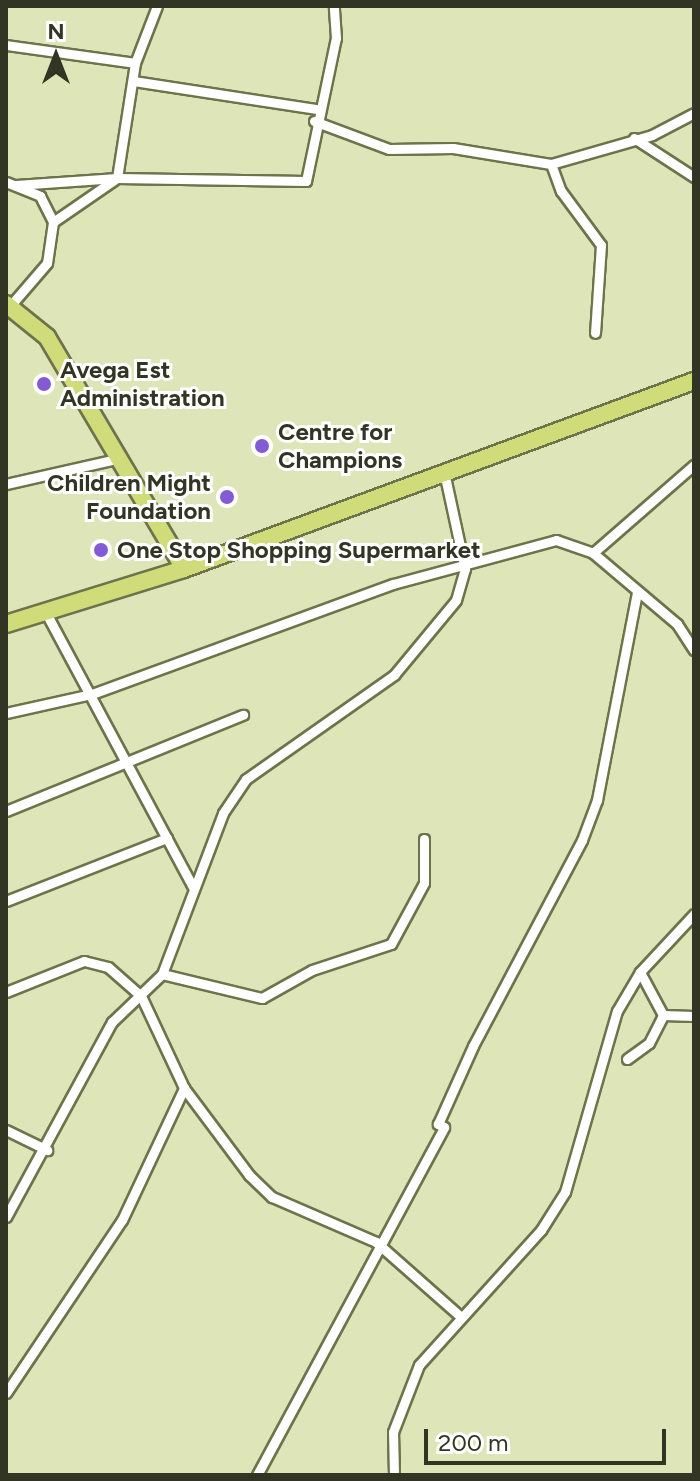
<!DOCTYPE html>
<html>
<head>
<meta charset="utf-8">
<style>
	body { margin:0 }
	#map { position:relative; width:700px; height:1481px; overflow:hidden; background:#dee6b9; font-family:Figtree,sans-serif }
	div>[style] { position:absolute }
	.roads { filter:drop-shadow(2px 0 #6d734b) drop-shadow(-2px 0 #6d734b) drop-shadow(0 2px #6d734b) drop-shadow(0 -2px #6d734b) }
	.minor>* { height:9px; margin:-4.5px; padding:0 4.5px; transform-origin:4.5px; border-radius:4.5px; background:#fff }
	.trunk>* { height:16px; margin:-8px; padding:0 8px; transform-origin:8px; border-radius:8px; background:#d0dc7a }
	.dots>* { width:22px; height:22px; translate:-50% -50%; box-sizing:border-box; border:4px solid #fff; border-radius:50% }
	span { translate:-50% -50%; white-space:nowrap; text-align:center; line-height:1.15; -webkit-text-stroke:6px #fff; paint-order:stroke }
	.poi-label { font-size:24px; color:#333524; font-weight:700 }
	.left { translate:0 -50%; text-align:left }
	.right { translate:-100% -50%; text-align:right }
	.frame { position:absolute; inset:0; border:8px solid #333524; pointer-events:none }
	.north { position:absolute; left:16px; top:16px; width:80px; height:80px; -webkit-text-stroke:6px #fff; paint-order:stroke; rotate:0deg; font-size:22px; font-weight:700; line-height:32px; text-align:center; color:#333524 }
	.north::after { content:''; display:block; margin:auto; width:28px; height:36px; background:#333524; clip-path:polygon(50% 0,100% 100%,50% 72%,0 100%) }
	.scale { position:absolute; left:424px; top:1429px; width:242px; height:36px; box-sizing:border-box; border:4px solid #333524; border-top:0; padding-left:10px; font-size:24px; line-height:28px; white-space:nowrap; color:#333524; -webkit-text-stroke:6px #fff; paint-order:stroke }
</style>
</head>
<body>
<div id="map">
	<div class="roads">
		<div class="minor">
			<div style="left:6px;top:45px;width:130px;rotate:7.9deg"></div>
			<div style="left:133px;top:81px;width:185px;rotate:8.7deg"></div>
			<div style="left:314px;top:121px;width:80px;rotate:20.5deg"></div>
			<div style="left:389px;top:149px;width:64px;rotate:-0.9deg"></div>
			<div style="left:453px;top:148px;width:99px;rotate:9.3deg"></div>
			<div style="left:551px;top:164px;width:105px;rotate:-16deg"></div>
			<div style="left:652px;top:135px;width:47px;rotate:-27.6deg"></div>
			<div style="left:634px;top:138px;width:72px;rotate:33deg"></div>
			<div style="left:551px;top:164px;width:29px;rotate:70deg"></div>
			<div style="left:561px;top:191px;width:67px;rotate:53.5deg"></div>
			<div style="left:601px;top:245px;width:88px;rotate:93.9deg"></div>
			<div style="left:6px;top:182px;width:37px;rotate:22deg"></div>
			<div style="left:40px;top:196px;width:29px;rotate:63deg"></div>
			<div style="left:53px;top:222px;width:41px;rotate:98.3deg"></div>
			<div style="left:47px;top:263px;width:57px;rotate:130.7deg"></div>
			<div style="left:16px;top:185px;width:101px;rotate:-4deg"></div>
			<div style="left:117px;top:178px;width:116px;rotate:-81.1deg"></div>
			<div style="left:135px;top:63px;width:61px;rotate:-68.9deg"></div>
			<div style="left:53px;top:222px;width:78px;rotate:-34.5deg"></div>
			<div style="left:117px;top:178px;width:189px;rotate:0.9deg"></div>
			<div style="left:306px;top:181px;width:146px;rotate:-78.2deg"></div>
			<div style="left:336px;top:38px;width:32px;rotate:-94deg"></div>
			<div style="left:6px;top:484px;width:117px;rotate:-12.8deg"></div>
			<div style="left:593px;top:553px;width:134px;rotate:-41.1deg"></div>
			<div style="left:46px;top:613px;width:311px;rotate:61.8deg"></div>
			<div style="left:6px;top:713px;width:88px;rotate:-12.5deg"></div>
			<div style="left:92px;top:694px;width:320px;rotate:-20.1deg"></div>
			<div style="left:393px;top:584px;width:169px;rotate:-15.1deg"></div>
			<div style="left:556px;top:540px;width:39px;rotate:19deg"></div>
			<div style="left:593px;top:553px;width:110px;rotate:40.2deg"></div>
			<div style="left:677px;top:624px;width:31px;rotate:57deg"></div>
			<div style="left:6px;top:811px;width:256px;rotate:-22.1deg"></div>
			<div style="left:6px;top:901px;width:173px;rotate:-21.4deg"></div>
			<div style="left:640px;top:972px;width:49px;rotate:61.9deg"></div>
			<div style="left:162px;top:974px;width:103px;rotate:13.5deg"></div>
			<div style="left:262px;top:998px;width:57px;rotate:-29.2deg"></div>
			<div style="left:312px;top:970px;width:83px;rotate:-18.2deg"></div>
			<div style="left:391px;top:944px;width:69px;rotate:-61.6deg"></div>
			<div style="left:424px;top:883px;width:44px;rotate:-90deg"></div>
			<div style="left:6px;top:992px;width:84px;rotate:-21.7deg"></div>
			<div style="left:84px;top:961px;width:25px;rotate:14deg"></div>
			<div style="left:108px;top:967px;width:44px;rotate:41.3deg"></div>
			<div style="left:141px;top:996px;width:102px;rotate:64.9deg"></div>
			<div style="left:184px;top:1088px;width:109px;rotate:53.2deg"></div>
			<div style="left:249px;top:1175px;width:32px;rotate:44deg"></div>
			<div style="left:272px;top:1197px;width:113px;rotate:23.4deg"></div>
			<div style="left:376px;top:1242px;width:112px;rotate:41.4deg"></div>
			<div style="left:627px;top:1059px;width:27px;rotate:-36deg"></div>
			<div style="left:649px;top:1043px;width:31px;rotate:-63deg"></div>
			<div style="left:663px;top:1015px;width:31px;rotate:2deg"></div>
			<div style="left:6px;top:1130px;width:46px;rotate:26deg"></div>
			<div style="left:6px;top:1217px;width:222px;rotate:-61.5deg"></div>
			<div style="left:112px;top:1022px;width:69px;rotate:-43.8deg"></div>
			<div style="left:162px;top:974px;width:172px;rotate:-69.2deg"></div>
			<div style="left:223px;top:813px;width:41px;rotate:-55.9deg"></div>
			<div style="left:246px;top:779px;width:181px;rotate:-35.1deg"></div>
			<div style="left:394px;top:675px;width:97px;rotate:-50.4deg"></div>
			<div style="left:456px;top:600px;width:32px;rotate:-74deg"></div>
			<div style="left:465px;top:569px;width:99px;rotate:-102.2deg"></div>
			<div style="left:6px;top:1393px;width:208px;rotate:-56.2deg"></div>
			<div style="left:122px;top:1220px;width:146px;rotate:-64.8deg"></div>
			<div style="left:257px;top:1475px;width:395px;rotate:-61.7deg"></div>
			<div style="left:444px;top:1127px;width:7px;rotate:-153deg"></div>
			<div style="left:438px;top:1124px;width:85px;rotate:-65.8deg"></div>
			<div style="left:473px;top:1046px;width:233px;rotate:-62.1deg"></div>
			<div style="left:582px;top:840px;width:43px;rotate:-69.4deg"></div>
			<div style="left:597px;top:800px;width:211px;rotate:-79.1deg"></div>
			<div style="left:394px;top:1475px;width:43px;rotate:-91.3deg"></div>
			<div style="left:393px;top:1432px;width:72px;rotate:-68.8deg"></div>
			<div style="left:419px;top:1365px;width:182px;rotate:-47.9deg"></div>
			<div style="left:541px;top:1230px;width:45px;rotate:-57.7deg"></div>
			<div style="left:565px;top:1192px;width:188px;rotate:-74deg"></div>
			<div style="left:617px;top:1011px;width:45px;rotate:-59.5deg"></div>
			<div style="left:640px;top:972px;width:79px;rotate:-47deg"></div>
		</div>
		<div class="trunk">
			<div style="left:6px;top:304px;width:53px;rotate:38.8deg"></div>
			<div style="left:47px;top:337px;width:269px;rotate:59.4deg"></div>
			<div style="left:6px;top:624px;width:186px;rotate:-17.2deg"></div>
			<div style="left:184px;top:569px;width:544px;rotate:-20.24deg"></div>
		</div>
	</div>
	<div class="dots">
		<div style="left:44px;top:384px;background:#825bd5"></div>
		<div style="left:262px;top:446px;background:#825bd5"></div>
		<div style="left:227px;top:497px;background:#825bd5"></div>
		<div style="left:101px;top:550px;background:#825bd5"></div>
	</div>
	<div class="poi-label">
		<span class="left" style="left:60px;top:384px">Avega Est<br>Administration</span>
		<span class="left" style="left:278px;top:446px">Centre for<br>Champions</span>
		<span class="right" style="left:211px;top:497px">Children Might<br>Foundation</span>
		<span class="left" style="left:117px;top:550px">One Stop Shopping Supermarket</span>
	</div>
	<div class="frame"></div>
	<div class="north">N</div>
	<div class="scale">200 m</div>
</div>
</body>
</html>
